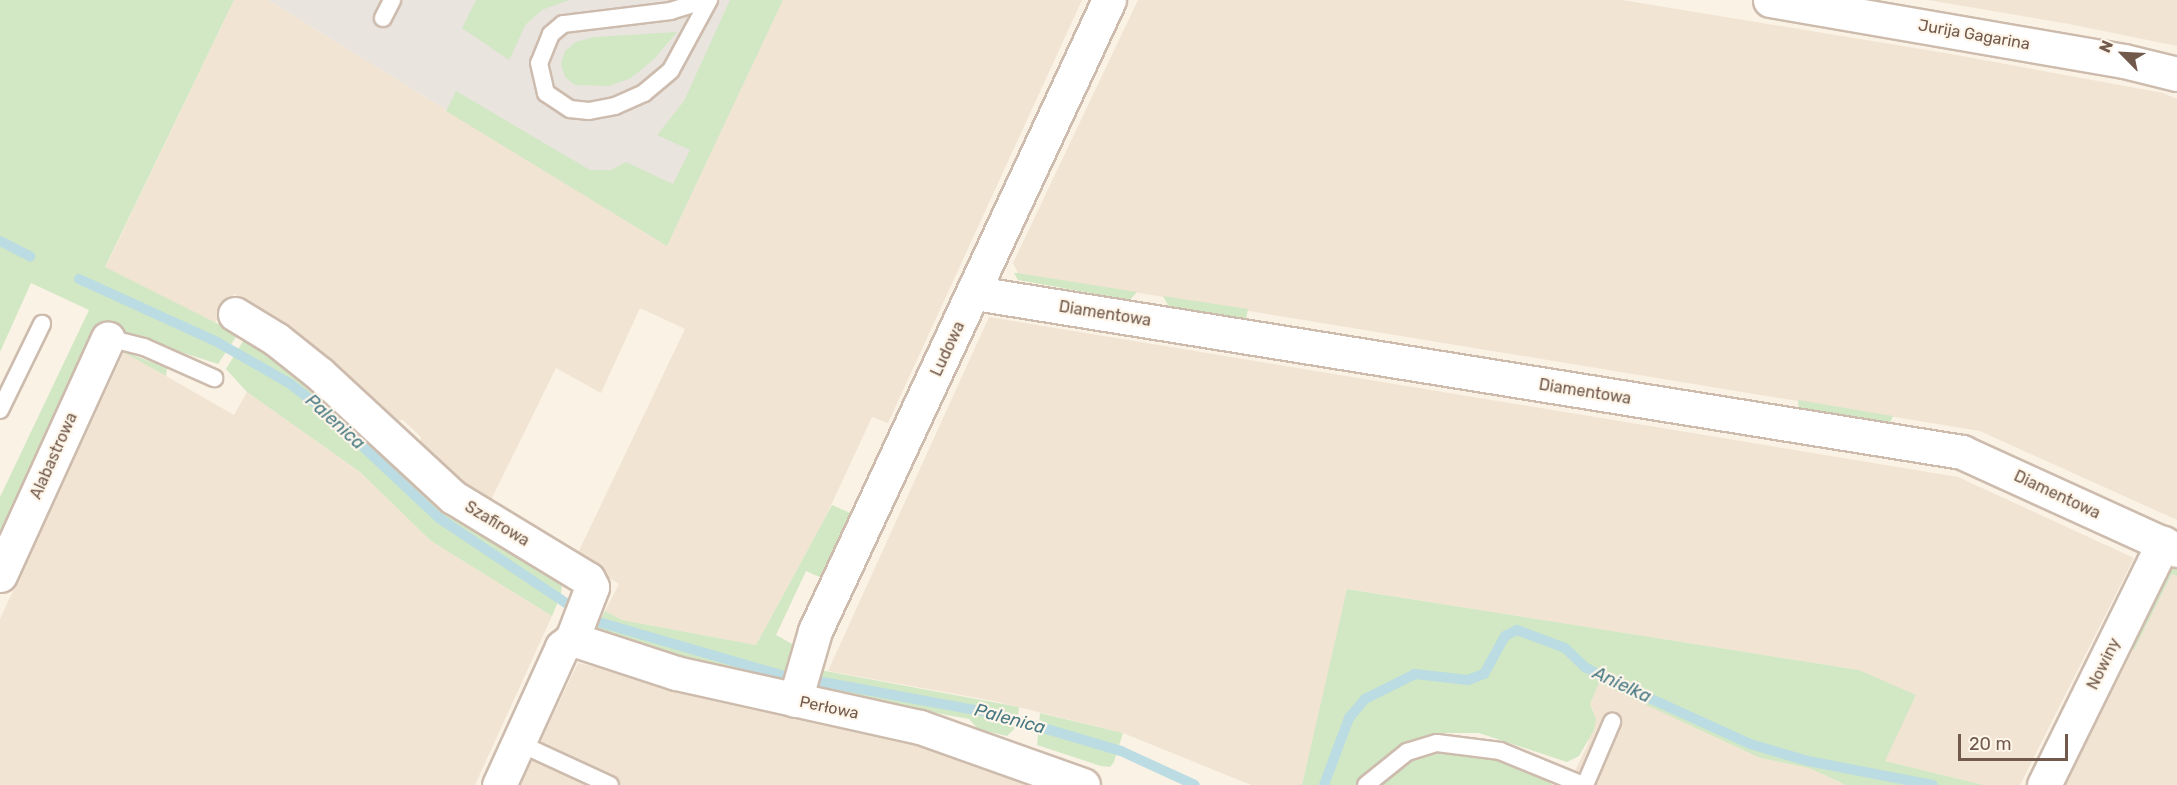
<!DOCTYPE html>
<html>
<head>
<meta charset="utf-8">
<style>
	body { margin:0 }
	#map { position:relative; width:2177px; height:785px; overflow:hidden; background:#faf2e4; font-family:Rubik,sans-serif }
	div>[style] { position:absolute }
	.residential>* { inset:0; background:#f2e4d3 }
	.industrial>* { inset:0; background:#eae4de }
	.green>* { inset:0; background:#d2e7c4 }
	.stream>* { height:10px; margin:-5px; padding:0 5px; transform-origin:5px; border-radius:5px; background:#badce2 }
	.roads { filter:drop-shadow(2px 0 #cdbcae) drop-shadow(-2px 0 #cdbcae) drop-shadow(0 2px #cdbcae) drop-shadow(0 -2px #cdbcae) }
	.lane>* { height:16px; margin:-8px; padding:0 8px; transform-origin:8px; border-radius:8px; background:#fff }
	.street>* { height:33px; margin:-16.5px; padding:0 16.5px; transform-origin:16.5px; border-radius:16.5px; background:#fff }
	span { translate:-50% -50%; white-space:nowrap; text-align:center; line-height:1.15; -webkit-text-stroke:4.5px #fef6ea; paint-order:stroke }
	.street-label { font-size:16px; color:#71594b }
	.water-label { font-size:18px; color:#477983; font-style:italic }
	.north { position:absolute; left:2093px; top:24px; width:60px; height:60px; -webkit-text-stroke:4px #fef6ea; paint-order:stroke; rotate:294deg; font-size:16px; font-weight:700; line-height:24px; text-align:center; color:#71594b }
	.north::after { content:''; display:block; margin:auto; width:21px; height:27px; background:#71594b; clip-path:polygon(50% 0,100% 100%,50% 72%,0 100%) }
	.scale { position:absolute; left:1958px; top:734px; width:110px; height:27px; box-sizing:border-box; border:3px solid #71594b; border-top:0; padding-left:8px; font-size:18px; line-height:21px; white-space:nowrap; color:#71594b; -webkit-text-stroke:4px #fef6ea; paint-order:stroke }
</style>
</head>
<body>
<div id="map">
	<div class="residential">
		<div style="clip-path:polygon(234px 0,268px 0,667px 246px,783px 0,1082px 0,888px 423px,872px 417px,826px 516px,756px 645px,622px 620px,605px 611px,619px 584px,576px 557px,685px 329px,640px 308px,601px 393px,556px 368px,489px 504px,445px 475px,419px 450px,421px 437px,403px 420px,390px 422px,234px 294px,214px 324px,105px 268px)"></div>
		<div style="clip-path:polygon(1138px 0,1622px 0,1951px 54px,2163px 93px,2177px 99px,2177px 520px,1980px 431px,1018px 273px,1013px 263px)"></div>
		<div style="clip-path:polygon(1928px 0,2177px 0,2177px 46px,2069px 24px)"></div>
		<div style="clip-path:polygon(989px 317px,1958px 477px,2134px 558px,2020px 785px,1984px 785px,1885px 761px,1859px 670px,1348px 589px,1302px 785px,1251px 785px,1123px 733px,994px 701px,828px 671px)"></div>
		<div style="clip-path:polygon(124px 352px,234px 415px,247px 392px,360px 472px,431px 541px,552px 616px,475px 785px,0 785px,0 619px)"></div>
		<div style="clip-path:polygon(2172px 574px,2177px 576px,2177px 785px,2064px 785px)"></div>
		<div style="clip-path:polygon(578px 663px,948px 746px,1044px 785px,520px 785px)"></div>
		<div style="clip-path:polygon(1599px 682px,1760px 758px,1809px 768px,1846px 785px,1568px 785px,1588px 744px,1593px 710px,1590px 704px)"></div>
	</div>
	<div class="industrial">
		<div style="clip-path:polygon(268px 0,783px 0,667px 246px)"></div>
	</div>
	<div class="green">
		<div style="clip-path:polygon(0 0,234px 0,105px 267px,238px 334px,218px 364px,104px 327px,0 541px,0 497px,89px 310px,31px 283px,0 352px)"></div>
		<div style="clip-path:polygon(476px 0,569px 0,542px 10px,526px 24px,509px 60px,462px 28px)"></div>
		<div style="clip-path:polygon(730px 0,783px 0,667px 246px,446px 111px,456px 91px,590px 170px,611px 170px,626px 162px,673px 184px,690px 150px,657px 135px,684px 101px)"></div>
		<div style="clip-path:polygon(677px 32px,653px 60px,631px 78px,609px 86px,575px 85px,565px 77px,561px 64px,565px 51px,576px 42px,594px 37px)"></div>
		<div style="clip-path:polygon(1014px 273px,1018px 273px,1137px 292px,1130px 300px,1018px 280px)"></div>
		<div style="clip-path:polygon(1163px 296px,1248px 309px,1246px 319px,1169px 307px)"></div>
		<div style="clip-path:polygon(245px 338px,276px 355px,556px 576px,562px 584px,561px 595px,552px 616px,431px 541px,360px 472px,247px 392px,226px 369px)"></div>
		<div style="clip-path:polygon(120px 350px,167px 368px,166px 376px,123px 352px,90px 424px,87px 420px)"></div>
		<div style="clip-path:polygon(1798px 400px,1893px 416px,1889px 425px,1799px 410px)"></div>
		<div style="clip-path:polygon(832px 505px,855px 515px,824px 579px,806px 571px,776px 635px,794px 645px,783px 681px,681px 660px,595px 631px,605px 611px,622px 620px,756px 645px)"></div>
		<div style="clip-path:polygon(2170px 568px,2177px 569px,2177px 576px,2172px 574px,2134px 650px,2129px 645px)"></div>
		<div style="clip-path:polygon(1347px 589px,1859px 670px,1916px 695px,1885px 761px,1984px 785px,1846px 785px,1809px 768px,1760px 758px,1599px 683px,1590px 704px,1596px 719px,1594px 730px,1579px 756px,1567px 762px,1479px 733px,1432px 733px,1435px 752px,1493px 757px,1527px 768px,1553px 785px,1302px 785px)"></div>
		<div style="clip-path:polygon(820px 670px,1019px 707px,1017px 726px,1007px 736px,978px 729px,969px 719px,826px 693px,818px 684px)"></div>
		<div style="clip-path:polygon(1040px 713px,1123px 733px,1114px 762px,1110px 767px,1101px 766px,1037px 745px)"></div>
	</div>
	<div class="stream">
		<div style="left:0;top:241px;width:34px;rotate:27deg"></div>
		<div style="left:79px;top:279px;width:152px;rotate:24.5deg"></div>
		<div style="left:217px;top:342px;width:83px;rotate:29.7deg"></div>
		<div style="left:289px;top:383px;width:44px;rotate:37.6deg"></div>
		<div style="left:324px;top:410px;width:158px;rotate:43.2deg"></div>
		<div style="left:439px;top:518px;width:153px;rotate:33.8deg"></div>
		<div style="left:595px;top:621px;width:197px;rotate:16.2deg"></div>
		<div style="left:817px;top:681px;width:178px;rotate:10.4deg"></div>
		<div style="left:992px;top:713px;width:134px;rotate:16.4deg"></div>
		<div style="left:1121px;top:751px;width:81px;rotate:24.7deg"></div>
		<div style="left:1324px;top:785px;width:72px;rotate:-69.5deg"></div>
		<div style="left:1349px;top:718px;width:25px;rotate:-50deg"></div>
		<div style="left:1365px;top:699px;width:56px;rotate:-26.6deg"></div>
		<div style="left:1415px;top:674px;width:53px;rotate:6.5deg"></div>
		<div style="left:1468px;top:680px;width:17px;rotate:-21deg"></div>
		<div style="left:1484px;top:674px;width:43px;rotate:-61.1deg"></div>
		<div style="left:1505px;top:636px;width:13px;rotate:-27deg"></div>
		<div style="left:1517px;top:630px;width:51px;rotate:20.6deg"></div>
		<div style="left:1565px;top:648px;width:28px;rotate:44deg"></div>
		<div style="left:1585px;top:667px;width:18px;rotate:29deg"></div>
		<div style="left:1601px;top:676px;width:164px;rotate:24.5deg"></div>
		<div style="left:1750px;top:744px;width:60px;rotate:16.3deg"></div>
		<div style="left:1808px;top:761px;width:127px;rotate:10.9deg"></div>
	</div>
	<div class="roads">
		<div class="lane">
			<div style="left:706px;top:0;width:37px;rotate:163deg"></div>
			<div style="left:671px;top:11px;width:109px;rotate:173.1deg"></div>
			<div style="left:563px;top:24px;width:16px;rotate:140deg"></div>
			<div style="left:551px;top:34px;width:31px;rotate:112deg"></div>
			<div style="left:539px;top:63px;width:31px;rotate:77deg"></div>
			<div style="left:546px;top:93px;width:29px;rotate:34deg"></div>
			<div style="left:570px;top:109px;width:19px;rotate:6deg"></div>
			<div style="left:589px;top:111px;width:26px;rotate:-11deg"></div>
			<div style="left:615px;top:106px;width:32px;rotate:-24deg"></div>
			<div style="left:644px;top:93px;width:35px;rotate:-40deg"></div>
			<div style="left:671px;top:70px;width:80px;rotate:-61.5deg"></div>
			<div style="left:383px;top:18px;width:20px;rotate:-63deg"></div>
			<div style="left:108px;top:338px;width:37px;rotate:14deg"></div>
			<div style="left:144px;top:347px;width:77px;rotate:23.9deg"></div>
			<div style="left:0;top:410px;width:96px;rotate:-64deg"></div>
			<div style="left:519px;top:743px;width:100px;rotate:24.8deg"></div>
			<div style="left:1366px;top:785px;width:53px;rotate:-38.8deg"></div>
			<div style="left:1407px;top:752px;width:31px;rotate:-17deg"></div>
			<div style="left:1437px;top:743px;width:64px;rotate:7.2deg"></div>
			<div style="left:1500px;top:751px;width:90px;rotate:22.3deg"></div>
			<div style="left:1585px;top:785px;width:69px;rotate:-66.8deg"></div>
		</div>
		<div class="street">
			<div style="left:1770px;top:0;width:359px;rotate:9.8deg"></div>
			<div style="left:2124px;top:61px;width:55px;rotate:13.8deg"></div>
			<div style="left:975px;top:293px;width:1000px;rotate:9.15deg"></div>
			<div style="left:1962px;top:452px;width:236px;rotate:24.5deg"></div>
			<div style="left:235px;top:314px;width:48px;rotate:31.4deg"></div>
			<div style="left:276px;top:339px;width:56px;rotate:38.5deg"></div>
			<div style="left:320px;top:374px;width:181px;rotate:42.8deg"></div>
			<div style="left:453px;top:497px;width:158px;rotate:31.3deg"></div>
			<div style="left:588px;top:579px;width:9px;rotate:63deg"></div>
			<div style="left:592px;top:587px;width:56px;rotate:111deg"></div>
			<div style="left:572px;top:639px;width:13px;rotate:141deg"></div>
			<div style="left:562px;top:647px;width:152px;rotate:114.5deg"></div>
			<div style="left:0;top:575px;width:260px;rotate:-65.5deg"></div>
			<div style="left:572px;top:639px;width:109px;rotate:18.1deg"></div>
			<div style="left:676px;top:673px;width:250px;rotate:12.5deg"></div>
			<div style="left:920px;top:727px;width:173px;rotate:19.6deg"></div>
			<div style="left:795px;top:700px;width:72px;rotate:-73.8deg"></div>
			<div style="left:815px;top:631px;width:696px;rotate:-65.02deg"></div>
			<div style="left:2044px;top:785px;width:270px;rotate:-63.8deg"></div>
		</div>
	</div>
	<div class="street-label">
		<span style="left:1974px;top:35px;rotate:10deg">Jurija Gagarina</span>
		<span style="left:1105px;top:314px;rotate:9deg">Diamentowa</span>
		<span style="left:948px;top:349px;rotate:-65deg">Ludowa</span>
		<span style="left:1585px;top:392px;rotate:9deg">Diamentowa</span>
		<span style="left:54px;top:456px;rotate:-66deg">Alabastrowa</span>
		<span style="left:2057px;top:495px;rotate:25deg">Diamentowa</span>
		<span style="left:497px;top:524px;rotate:31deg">Szafirowa</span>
		<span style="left:2104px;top:664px;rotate:-64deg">Nowiny</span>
		<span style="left:829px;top:708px;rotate:12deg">Perłowa</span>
	</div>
	<div class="water-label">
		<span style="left:335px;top:422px;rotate:42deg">Palenica</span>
		<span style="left:1622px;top:685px;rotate:25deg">Anielka</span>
		<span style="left:1010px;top:719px;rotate:15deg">Palenica</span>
	</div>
	<div class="north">N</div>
	<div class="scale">20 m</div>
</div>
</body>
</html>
